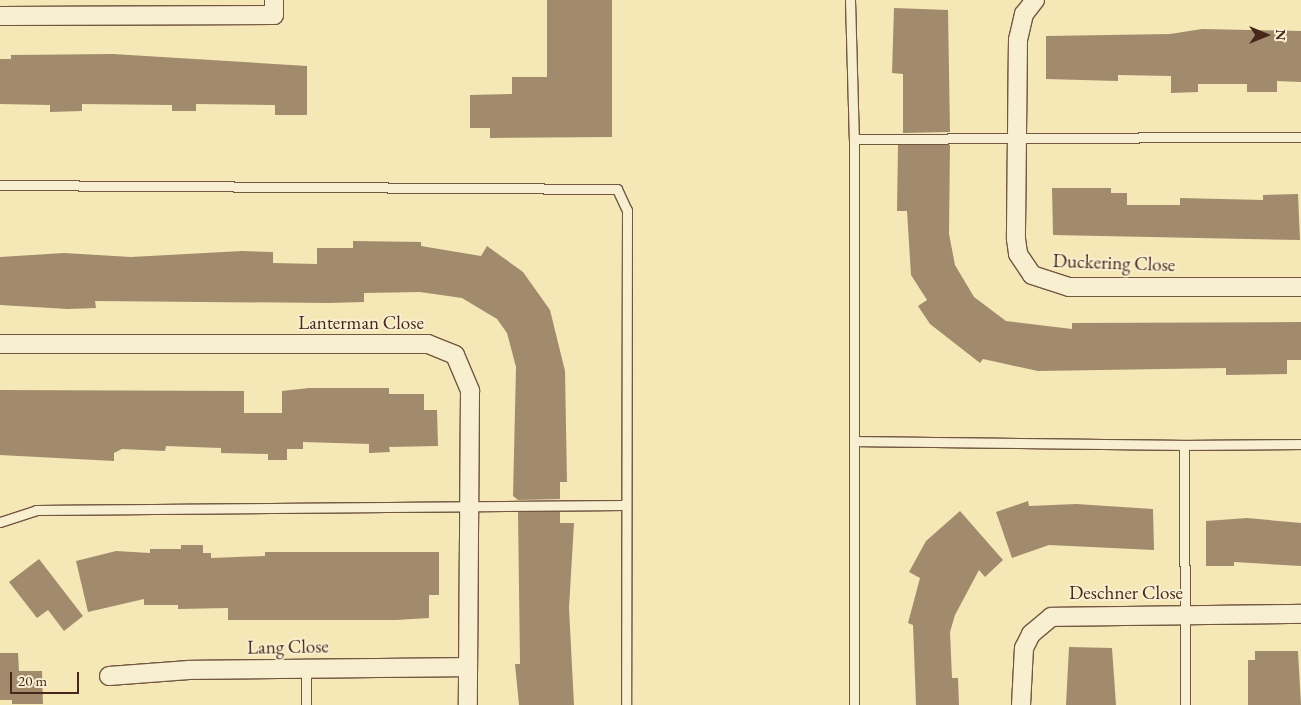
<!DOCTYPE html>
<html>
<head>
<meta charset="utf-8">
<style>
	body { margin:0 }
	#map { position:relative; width:1301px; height:705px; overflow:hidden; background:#f5e7b6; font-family:"EB Garamond",serif }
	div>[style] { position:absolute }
	.building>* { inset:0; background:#a28b6c }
	.roads { filter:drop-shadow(1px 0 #735742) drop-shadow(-1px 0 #735742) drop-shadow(0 1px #735742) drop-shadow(0 -1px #735742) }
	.service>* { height:9px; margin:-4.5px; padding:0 4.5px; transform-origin:4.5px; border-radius:4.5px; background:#f8efd0 }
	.minor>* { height:18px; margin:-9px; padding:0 9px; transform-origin:9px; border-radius:9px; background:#f8efd0 }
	span { translate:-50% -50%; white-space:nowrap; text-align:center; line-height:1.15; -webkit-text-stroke:4px #f8efd0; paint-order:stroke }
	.street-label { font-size:19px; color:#48271b }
	.north { position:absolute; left:1241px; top:10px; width:50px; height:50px; -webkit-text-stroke:4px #f8efd0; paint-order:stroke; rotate:90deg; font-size:14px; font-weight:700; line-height:20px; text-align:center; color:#48271b }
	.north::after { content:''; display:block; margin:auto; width:18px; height:22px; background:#48271b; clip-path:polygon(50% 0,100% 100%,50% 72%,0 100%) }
	.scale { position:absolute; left:10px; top:672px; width:69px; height:22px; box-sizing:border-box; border:2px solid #48271b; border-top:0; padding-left:6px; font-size:15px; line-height:18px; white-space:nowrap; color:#48271b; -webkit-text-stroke:4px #f8efd0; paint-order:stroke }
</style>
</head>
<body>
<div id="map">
	<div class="building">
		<div style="clip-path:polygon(547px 0,612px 0,612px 137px,490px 138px,490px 128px,470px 128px,470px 95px,512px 94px,512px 77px,547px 77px)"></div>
		<div style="clip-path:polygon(894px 8px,948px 10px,950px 132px,903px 133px,903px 74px,892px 73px)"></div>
		<div style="clip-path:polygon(1202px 29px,1301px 31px,1301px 82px,1277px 81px,1277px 92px,1247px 92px,1247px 84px,1198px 84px,1198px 92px,1171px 93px,1171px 76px,1118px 75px,1118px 81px,1046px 79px,1046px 36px,1170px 34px)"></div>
		<div style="clip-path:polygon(113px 54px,307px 66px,307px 115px,275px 115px,275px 105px,196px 104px,196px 111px,172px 111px,172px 105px,82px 104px,82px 111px,50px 112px,50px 105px,0 104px,0 59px,11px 59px,11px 55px)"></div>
		<div style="clip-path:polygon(898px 145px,950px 145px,949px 234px,955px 265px,974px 297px,1006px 321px,1072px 329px,1072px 323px,1301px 322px,1301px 360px,1287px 360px,1287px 374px,1226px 375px,1226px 368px,1038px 371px,983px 359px,980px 363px,930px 324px,918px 306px,927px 300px,911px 275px,907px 211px,897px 211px)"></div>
		<div style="clip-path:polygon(1052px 188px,1111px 188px,1111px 193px,1127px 193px,1127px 205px,1180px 205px,1180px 198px,1263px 200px,1263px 195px,1298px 194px,1300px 240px,1053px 235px)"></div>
		<div style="clip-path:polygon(353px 241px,421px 242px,421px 246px,481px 256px,487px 246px,523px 272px,550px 310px,565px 371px,567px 482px,560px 482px,560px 499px,518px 500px,513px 496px,516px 367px,507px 333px,497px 319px,462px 298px,420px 292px,364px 293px,364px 302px,329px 303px,95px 301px,96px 308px,68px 309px,0 305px,0 257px,64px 253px,131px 257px,242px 251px,273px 252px,273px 263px,317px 264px,317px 248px,353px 248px)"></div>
		<div style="clip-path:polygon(309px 388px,389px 388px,389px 394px,424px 394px,424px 410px,437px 410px,438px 446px,389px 447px,390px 452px,369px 453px,369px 444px,303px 442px,303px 449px,287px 449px,287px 460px,268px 460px,268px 454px,221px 453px,221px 448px,166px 446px,165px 451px,122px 449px,114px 453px,114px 461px,0 455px,0 390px,244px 391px,244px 413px,282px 413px,282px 391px)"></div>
		<div style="clip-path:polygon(1028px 501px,1029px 506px,1076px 504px,1153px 509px,1154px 550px,1049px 545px,1012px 558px,996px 512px)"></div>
		<div style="clip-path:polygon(960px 511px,1003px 560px,985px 577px,979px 570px,955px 615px,950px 632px,952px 678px,958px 678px,959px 705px,916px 705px,913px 625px,908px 623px,920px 578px,909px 572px,926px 541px)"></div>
		<div style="clip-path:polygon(518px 512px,560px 512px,560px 523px,574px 523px,569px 608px,574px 705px,519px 705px,515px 664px,520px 664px)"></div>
		<div style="clip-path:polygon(1247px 518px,1301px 523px,1301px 566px,1234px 562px,1234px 566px,1206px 566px,1206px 521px)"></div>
		<div style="clip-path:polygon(181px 545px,203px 545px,203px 553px,211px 553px,211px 558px,265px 556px,265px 552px,439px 552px,439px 595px,429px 595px,429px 618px,396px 620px,228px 620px,228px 608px,178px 609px,178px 605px,144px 605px,144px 599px,88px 612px,76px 561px,116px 551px,150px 553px,150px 549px,181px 549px)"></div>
		<div style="clip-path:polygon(39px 559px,83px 616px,64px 631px,48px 610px,37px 618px,9px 582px)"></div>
		<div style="clip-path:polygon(1069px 647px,1112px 648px,1116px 705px,1066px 705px)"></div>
		<div style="clip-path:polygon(1255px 651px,1298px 651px,1301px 705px,1248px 705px,1248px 660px,1255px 660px)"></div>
		<div style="clip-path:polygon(0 653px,18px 653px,19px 671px,42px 671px,43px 704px,12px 704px,12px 700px,0 700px)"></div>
	</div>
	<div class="roads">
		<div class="service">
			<div style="left:850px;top:0;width:139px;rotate:88.4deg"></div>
			<div style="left:854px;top:139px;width:566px;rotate:90deg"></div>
			<div style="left:854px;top:139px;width:447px;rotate:-0.3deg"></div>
			<div style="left:0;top:185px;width:617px;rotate:0.37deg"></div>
			<div style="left:617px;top:189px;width:23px;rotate:65deg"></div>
			<div style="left:627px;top:210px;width:495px;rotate:90.1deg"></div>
			<div style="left:854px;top:441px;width:330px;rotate:0.7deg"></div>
			<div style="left:0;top:522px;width:38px;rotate:-18deg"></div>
			<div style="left:36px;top:510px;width:588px;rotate:-0.49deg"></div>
			<div style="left:306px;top:668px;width:37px;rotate:90deg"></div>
			<div style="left:1185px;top:705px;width:260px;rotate:-90.2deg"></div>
			<div style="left:1184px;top:445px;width:117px;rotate:-0.5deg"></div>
		</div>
		<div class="minor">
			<div style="left:1035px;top:0;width:18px;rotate:128deg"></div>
			<div style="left:1024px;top:14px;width:26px;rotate:103deg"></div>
			<div style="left:1018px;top:39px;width:200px;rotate:90.6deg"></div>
			<div style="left:1016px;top:239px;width:15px;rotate:82deg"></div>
			<div style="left:1018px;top:254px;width:25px;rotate:56deg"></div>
			<div style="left:1032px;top:275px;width:39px;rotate:18deg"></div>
			<div style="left:1069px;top:287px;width:232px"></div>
			<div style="left:0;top:16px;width:274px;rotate:-0.2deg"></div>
			<div style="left:274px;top:15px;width:15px;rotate:-90deg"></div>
			<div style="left:0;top:344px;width:428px"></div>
			<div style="left:428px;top:344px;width:29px;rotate:22deg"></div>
			<div style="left:455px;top:355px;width:39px;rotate:67deg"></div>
			<div style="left:470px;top:391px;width:314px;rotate:90.4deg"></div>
			<div style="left:109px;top:676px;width:80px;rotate:-4.3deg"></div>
			<div style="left:189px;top:670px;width:279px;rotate:-0.6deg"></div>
			<div style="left:1021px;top:705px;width:57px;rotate:-87deg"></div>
			<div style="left:1024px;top:648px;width:16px;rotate:-63deg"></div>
			<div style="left:1031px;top:634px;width:26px;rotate:-40deg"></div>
			<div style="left:1051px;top:617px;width:250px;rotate:-0.7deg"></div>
		</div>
	</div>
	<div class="street-label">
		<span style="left:1114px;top:263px;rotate:2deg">Duckering Close</span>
		<span style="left:361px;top:323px">Lanterman Close</span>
		<span style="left:1126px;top:593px">Deschner Close</span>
		<span style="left:288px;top:647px;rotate:-1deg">Lang Close</span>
	</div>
	<div class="north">N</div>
	<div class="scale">20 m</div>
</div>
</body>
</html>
